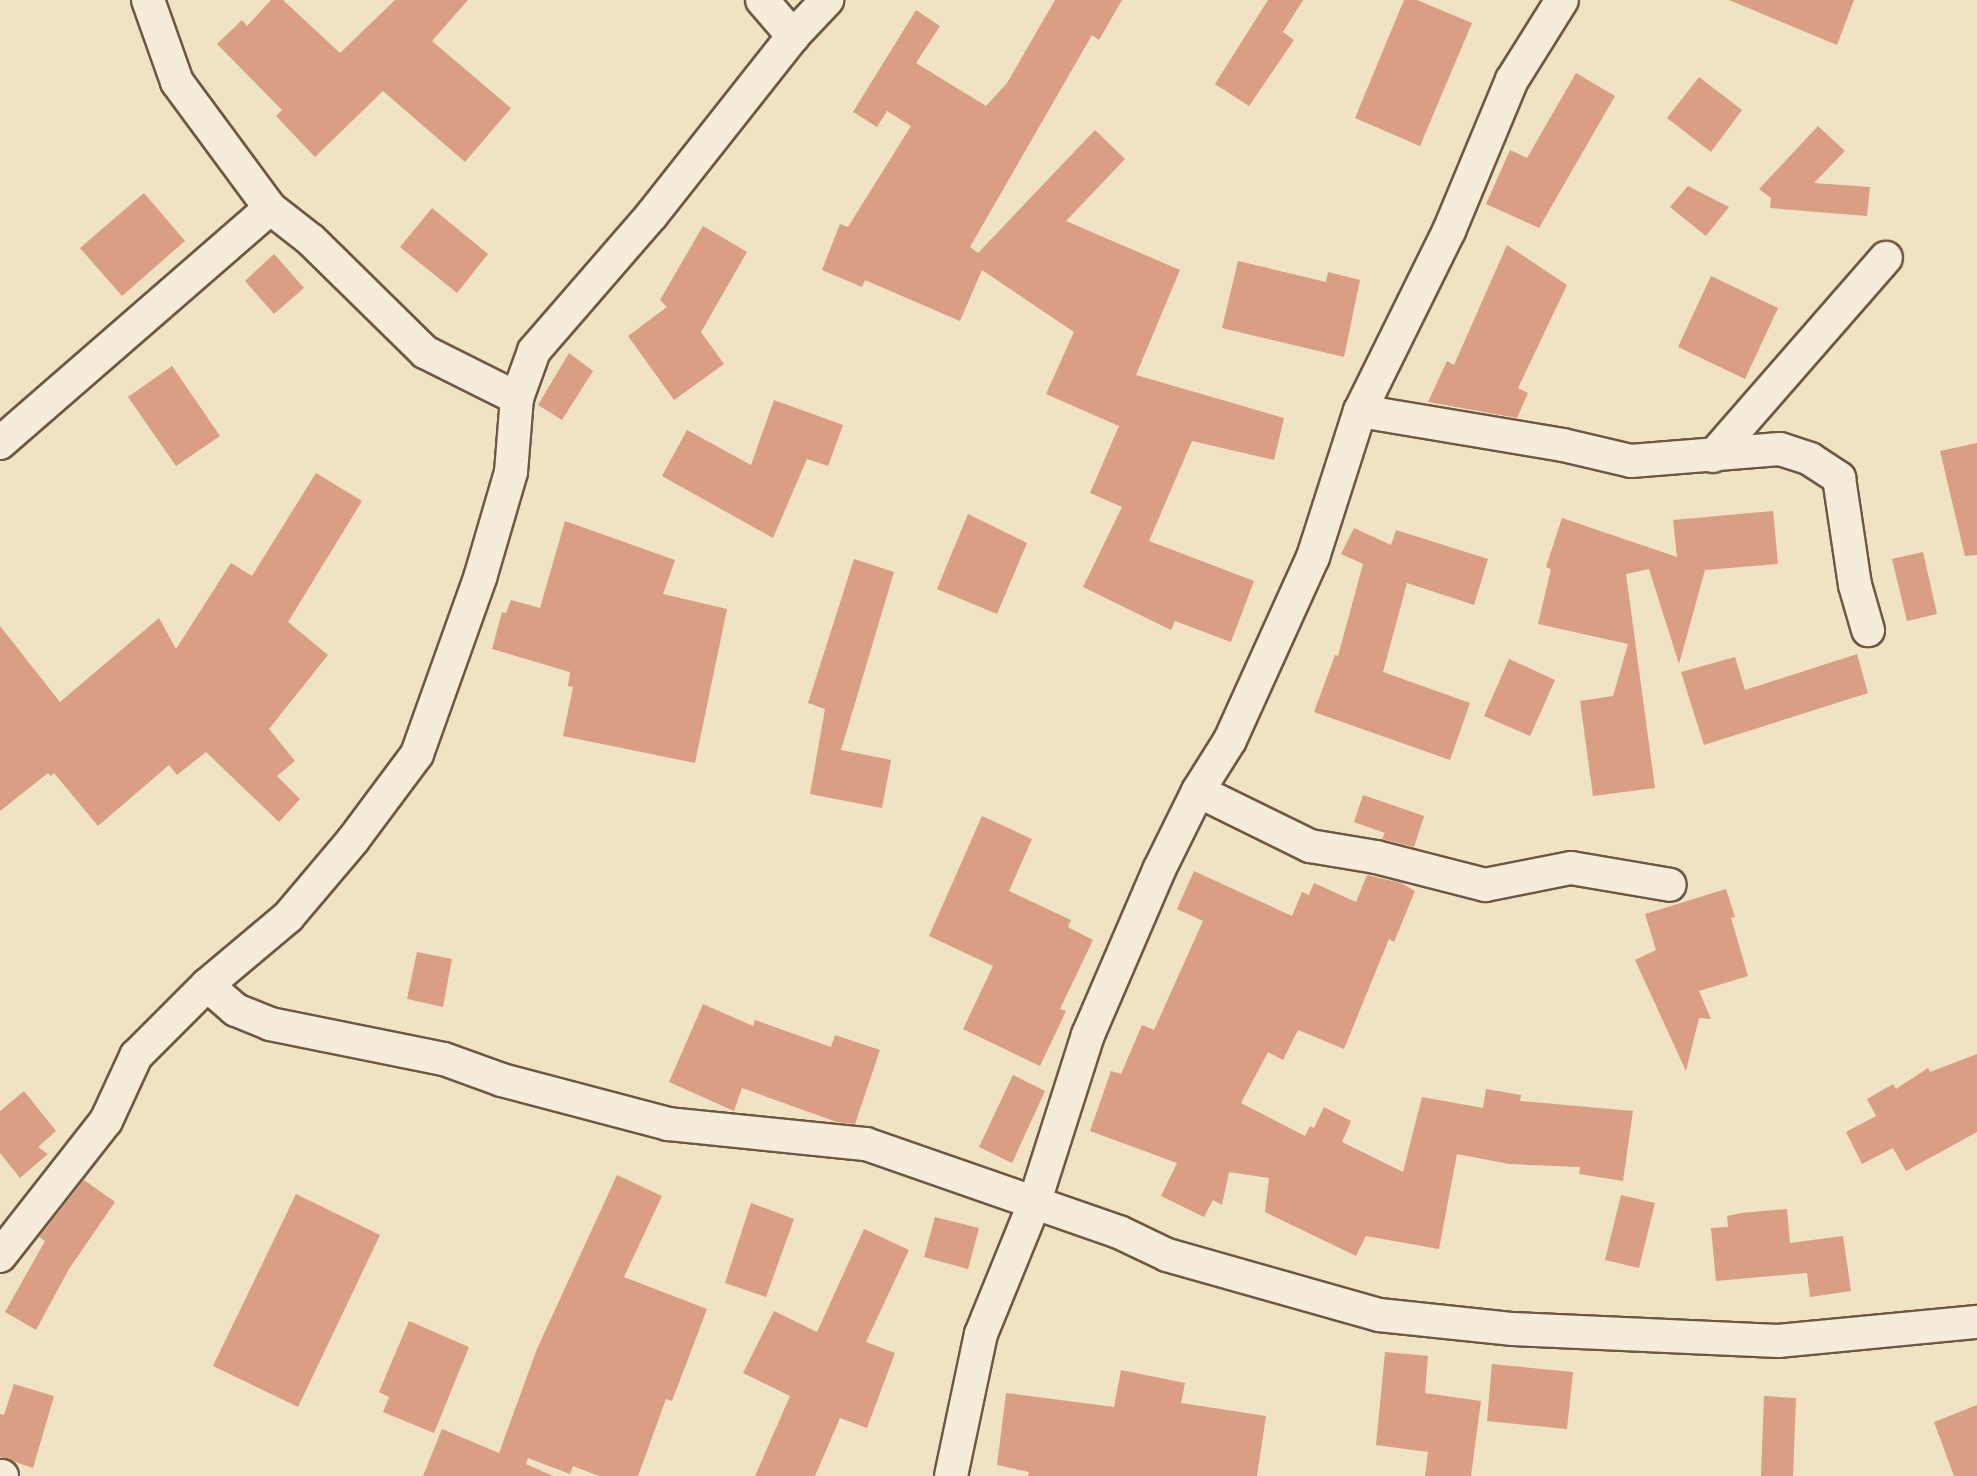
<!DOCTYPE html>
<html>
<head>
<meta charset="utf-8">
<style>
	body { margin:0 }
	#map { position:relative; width:1977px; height:1476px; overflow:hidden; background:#efe3c4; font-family:"Libre Bodoni",serif }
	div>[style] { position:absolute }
	.building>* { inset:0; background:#d99e84 }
	.roads { filter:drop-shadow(2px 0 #6f5842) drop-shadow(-2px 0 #6f5842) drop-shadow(0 2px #6f5842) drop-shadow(0 -2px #6f5842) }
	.minor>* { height:32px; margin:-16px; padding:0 16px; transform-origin:16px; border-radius:16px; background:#f5edd9 }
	span { translate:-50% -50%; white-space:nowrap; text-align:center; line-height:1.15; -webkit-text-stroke:8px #f5edd9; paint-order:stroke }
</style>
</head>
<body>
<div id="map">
	<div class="building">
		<div style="clip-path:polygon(271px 0,283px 0,340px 53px,395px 0,468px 0,432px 41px,511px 108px,465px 162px,383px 91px,315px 157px,276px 116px,282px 110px,217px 44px,242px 20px,247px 26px)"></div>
		<div style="clip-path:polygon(1055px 0,1122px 0,1099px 40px,1092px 35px,970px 247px,978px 253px,1095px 130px,1125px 159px,1066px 221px,1180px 270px,1136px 375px,1284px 418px,1274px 460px,1192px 441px,1149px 541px,1254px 581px,1231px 642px,1175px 621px,1171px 630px,1083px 587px,1122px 507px,1090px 493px,1119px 426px,1046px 394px,1074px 332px,982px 270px,960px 321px,865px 280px,862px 287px,822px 270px,840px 224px,848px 227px,911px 126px,887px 111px,877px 127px,853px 112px,916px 10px,940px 26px,916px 63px,986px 106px,1007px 83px)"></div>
		<div style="clip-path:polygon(1268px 0,1303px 0,1283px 32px,1294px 40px,1249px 106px,1215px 84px)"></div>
		<div style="clip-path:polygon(1404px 0,1417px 0,1472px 23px,1420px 146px,1355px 118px)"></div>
		<div style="clip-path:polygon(1729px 0,1854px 0,1837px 45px)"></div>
		<div style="clip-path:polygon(1576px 73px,1615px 96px,1539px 228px,1486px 204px,1510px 150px,1527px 158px)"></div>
		<div style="clip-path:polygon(1699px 77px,1742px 110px,1711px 152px,1667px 118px)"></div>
		<div style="clip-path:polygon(1818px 126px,1845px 151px,1814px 183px,1870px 187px,1867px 216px,1770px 208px,1771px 198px,1759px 189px)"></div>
		<div style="clip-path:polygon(1688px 186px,1729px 207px,1706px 236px,1670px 207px)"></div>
		<div style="clip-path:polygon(144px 193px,185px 241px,122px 296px,80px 248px)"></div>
		<div style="clip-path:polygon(432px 208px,488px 254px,457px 293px,400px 247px)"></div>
		<div style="clip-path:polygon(703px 226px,747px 252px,701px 332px,724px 364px,674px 400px,628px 336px,667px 307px,660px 300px)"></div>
		<div style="clip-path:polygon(1507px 245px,1567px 285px,1518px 388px,1528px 393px,1517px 418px,1428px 402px,1447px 361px,1454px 365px)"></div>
		<div style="clip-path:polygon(274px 254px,304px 288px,274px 314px,245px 281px)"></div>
		<div style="clip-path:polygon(1238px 261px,1326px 282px,1328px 272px,1360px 280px,1344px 357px,1222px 328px)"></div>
		<div style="clip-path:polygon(1711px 276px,1778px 308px,1745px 379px,1678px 347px)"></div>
		<div style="clip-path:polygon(569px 353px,593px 371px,562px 420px,538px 405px)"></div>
		<div style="clip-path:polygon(172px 366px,220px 436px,176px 466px,128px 397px)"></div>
		<div style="clip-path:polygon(774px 400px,843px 425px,828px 466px,807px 459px,773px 538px,662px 476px,687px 430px,751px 465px)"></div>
		<div style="clip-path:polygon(1977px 443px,1977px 555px,1965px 556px,1940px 451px)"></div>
		<div style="clip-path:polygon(316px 473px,362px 501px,288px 622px,328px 655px,269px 729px,295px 761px,277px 776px,300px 799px,279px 822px,206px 752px,177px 775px,169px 765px,98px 826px,54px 773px,51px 776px,48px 773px,0 811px,0 626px,60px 702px,159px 618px,176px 649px,231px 563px,252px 576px)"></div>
		<div style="clip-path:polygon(1773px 511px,1778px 564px,1705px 570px,1679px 664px,1649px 569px,1626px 574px,1655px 788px,1593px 796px,1580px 701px,1613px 696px,1628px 644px,1538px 624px,1551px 569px,1546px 567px,1562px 518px,1677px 557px,1673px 520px)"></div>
		<div style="clip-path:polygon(968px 514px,1027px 543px,997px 614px,937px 589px)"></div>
		<div style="clip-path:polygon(565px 521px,675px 560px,663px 594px,727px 609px,695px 763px,563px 736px,573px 687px,568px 686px,570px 672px,492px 649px,502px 612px,506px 613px,511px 600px,540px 608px)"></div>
		<div style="clip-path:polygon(1354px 528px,1391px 545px,1396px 530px,1488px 559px,1474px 605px,1407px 583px,1383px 672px,1470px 703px,1450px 760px,1314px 712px,1335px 655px,1338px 656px,1363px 564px,1341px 554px)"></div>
		<div style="clip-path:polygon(1923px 552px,1937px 614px,1907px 621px,1892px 559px)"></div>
		<div style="clip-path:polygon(854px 559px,894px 572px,841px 750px,891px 760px,882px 808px,810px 794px,825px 709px,808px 703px)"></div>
		<div style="clip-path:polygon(1857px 654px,1868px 693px,1704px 745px,1681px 672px,1735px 657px,1745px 690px)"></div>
		<div style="clip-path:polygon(1509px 659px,1555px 680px,1530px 736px,1484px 716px)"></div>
		<div style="clip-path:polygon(1363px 795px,1424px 816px,1414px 847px,1382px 839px,1385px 833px,1354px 822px)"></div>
		<div style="clip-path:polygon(982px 816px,1032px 839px,1009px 891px,1071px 920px,1068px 927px,1093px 940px,1060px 1009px,1066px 1011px,1040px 1066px,963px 1029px,993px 966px,929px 936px)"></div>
		<div style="clip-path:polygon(1194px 871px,1292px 916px,1302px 892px,1309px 895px,1314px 883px,1356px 902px,1367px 875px,1401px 883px,1415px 891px,1394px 942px,1389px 939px,1344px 1049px,1298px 1030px,1283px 1060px,1268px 1052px,1241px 1103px,1305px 1136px,1310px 1126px,1314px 1128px,1324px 1107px,1351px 1121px,1342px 1142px,1403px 1172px,1422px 1097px,1483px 1108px,1486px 1089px,1521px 1095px,1520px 1101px,1633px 1111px,1623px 1181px,1579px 1174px,1580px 1167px,1509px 1164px,1457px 1154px,1439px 1249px,1366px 1236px,1356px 1256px,1265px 1212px,1269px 1178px,1229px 1172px,1222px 1205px,1213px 1200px,1204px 1217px,1161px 1196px,1177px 1163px,1090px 1131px,1111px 1071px,1121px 1074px,1142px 1025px,1154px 1030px,1203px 921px,1177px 909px)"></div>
		<div style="clip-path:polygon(1726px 889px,1735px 917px,1731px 918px,1748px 976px,1699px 991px,1711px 1019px,1699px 1018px,1686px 1071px,1635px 960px,1656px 950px,1645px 914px)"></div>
		<div style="clip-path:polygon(417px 952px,452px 959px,443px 1007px,407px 999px)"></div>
		<div style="clip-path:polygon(703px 1004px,753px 1026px,755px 1020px,831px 1047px,835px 1035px,880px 1050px,855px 1124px,837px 1122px,742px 1088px,734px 1111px,669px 1082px)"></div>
		<div style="clip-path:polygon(1977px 1054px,1977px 1132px,1906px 1171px,1893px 1148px,1862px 1164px,1846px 1132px,1876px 1116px,1867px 1099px,1893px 1084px,1896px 1089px,1928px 1068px,1930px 1072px)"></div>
		<div style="clip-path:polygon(1013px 1075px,1045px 1091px,1012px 1163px,979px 1147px)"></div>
		<div style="clip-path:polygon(24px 1091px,56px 1131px,38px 1147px,48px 1154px,20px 1178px,0 1153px,0 1111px)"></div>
		<div style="clip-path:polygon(617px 1175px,662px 1196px,624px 1277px,707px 1309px,672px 1401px,666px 1399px,638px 1476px,599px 1476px,573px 1466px,570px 1474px,528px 1458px,526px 1464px,553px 1476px,423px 1476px,442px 1429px,499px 1453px,537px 1349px)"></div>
		<div style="clip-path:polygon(84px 1180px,115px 1202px,69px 1269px,36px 1330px,5px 1312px,45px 1241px,39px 1237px)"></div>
		<div style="clip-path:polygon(296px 1194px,380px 1235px,298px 1407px,213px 1366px)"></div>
		<div style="clip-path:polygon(1621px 1195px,1655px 1203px,1639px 1268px,1605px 1260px)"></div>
		<div style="clip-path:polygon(751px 1203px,794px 1219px,766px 1297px,725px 1283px)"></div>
		<div style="clip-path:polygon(1787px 1209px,1790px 1243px,1843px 1236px,1851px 1291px,1810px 1297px,1807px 1273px,1716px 1281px,1711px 1228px,1728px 1227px,1727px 1216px,1741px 1213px)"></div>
		<div style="clip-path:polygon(935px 1217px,979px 1228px,968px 1269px,924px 1257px)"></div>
		<div style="clip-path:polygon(864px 1229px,909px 1250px,866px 1342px,895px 1353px,867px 1428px,840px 1418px,815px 1476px,755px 1476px,790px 1396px,743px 1373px,774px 1311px,817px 1332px)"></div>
		<div style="clip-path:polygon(409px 1321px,469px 1347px,434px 1433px,383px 1412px,389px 1397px,379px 1392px)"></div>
		<div style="clip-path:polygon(1385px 1352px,1428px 1356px,1425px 1393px,1481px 1401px,1471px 1476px,1425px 1476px,1428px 1452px,1376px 1445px)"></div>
		<div style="clip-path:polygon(1492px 1364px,1573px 1372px,1567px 1429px,1487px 1421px)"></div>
		<div style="clip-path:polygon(1121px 1370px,1185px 1383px,1181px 1403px,1266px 1416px,1257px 1476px,1028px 1476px,1029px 1472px,997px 1465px,1006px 1393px,1114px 1407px)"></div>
		<div style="clip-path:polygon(14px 1384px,54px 1396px,33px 1468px,0 1457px,0 1414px,4px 1415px)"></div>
		<div style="clip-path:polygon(1764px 1396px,1796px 1398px,1793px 1476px,1761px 1476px)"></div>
		<div style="clip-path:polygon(1977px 1405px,1977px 1476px,1954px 1476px,1934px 1422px)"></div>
	</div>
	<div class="roads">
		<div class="minor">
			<div style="left:148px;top:0;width:87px;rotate:70.5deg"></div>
			<div style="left:177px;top:82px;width:157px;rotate:53.6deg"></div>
			<div style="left:270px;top:208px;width:52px;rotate:38deg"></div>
			<div style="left:311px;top:240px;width:160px;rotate:44.5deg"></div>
			<div style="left:425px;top:352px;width:103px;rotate:26.6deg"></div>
			<div style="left:762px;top:0;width:48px;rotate:49.3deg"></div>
			<div style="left:1360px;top:411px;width:206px;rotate:9.5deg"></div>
			<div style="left:1563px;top:445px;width:70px;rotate:13.2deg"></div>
			<div style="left:1631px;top:461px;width:149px;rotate:-4.6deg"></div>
			<div style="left:1780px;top:449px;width:32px;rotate:18deg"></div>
			<div style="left:1810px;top:459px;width:35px;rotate:33deg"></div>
			<div style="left:1839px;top:478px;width:108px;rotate:81.5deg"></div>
			<div style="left:1855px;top:585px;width:47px;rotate:73.9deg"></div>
			<div style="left:0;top:443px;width:358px;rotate:-41deg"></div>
			<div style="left:1713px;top:456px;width:263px;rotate:-48.9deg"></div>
			<div style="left:1198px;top:791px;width:125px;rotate:26.2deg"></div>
			<div style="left:1310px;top:846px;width:67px;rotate:9.5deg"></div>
			<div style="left:1376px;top:857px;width:113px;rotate:14.4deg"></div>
			<div style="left:1485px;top:885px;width:88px;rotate:-11.2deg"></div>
			<div style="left:1571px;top:868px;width:100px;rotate:9.7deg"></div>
			<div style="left:207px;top:985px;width:38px;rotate:41deg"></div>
			<div style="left:236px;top:1010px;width:37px;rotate:22deg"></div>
			<div style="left:270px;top:1024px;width:177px;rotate:11.4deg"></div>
			<div style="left:444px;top:1059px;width:62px;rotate:19.9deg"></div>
			<div style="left:502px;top:1080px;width:172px;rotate:14.8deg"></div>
			<div style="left:668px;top:1124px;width:199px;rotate:5.8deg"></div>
			<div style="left:866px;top:1144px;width:268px;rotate:19.2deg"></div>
			<div style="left:1119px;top:1232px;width:53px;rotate:25.6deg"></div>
			<div style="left:1167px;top:1255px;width:220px;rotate:15.8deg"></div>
			<div style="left:1379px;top:1315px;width:135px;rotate:6deg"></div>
			<div style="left:1513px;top:1329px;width:265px;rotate:2.6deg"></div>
			<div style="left:1778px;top:1341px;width:200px;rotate:-5.5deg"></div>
			<div style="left:0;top:1256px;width:172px;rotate:-51.9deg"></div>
			<div style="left:106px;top:1121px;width:72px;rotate:-65.2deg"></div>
			<div style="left:136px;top:1056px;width:100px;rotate:-45deg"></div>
			<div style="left:207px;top:985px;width:106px;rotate:-40deg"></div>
			<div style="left:288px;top:917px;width:101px;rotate:-49.8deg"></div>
			<div style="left:353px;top:840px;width:107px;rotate:-53.3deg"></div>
			<div style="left:417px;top:754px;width:187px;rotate:-70.3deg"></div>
			<div style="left:480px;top:578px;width:110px;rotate:-73.7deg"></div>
			<div style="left:511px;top:472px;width:74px;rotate:-85.4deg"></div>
			<div style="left:517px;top:398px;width:50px;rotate:-70.1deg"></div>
			<div style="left:534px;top:351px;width:179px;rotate:-49.1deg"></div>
			<div style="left:651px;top:216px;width:229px;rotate:-51.7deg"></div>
			<div style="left:793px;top:36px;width:50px;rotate:-46.6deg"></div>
			<div style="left:0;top:1476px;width:2px"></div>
			<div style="left:951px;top:1476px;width:145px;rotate:-78.1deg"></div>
			<div style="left:981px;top:1334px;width:140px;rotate:-67.8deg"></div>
			<div style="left:1034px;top:1204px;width:177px;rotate:-72.3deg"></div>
			<div style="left:1088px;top:1035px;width:180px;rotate:-66.7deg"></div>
			<div style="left:1159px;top:870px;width:88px;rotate:-63.7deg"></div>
			<div style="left:1198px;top:791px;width:60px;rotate:-57.9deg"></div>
			<div style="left:1230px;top:740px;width:201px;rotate:-65.6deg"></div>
			<div style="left:1313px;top:557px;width:153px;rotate:-72.2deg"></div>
			<div style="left:1360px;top:411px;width:201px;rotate:-63.7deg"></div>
			<div style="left:1449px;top:231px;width:164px;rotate:-67.4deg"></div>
			<div style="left:1512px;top:80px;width:94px;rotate:-58deg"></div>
		</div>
	</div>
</div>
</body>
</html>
